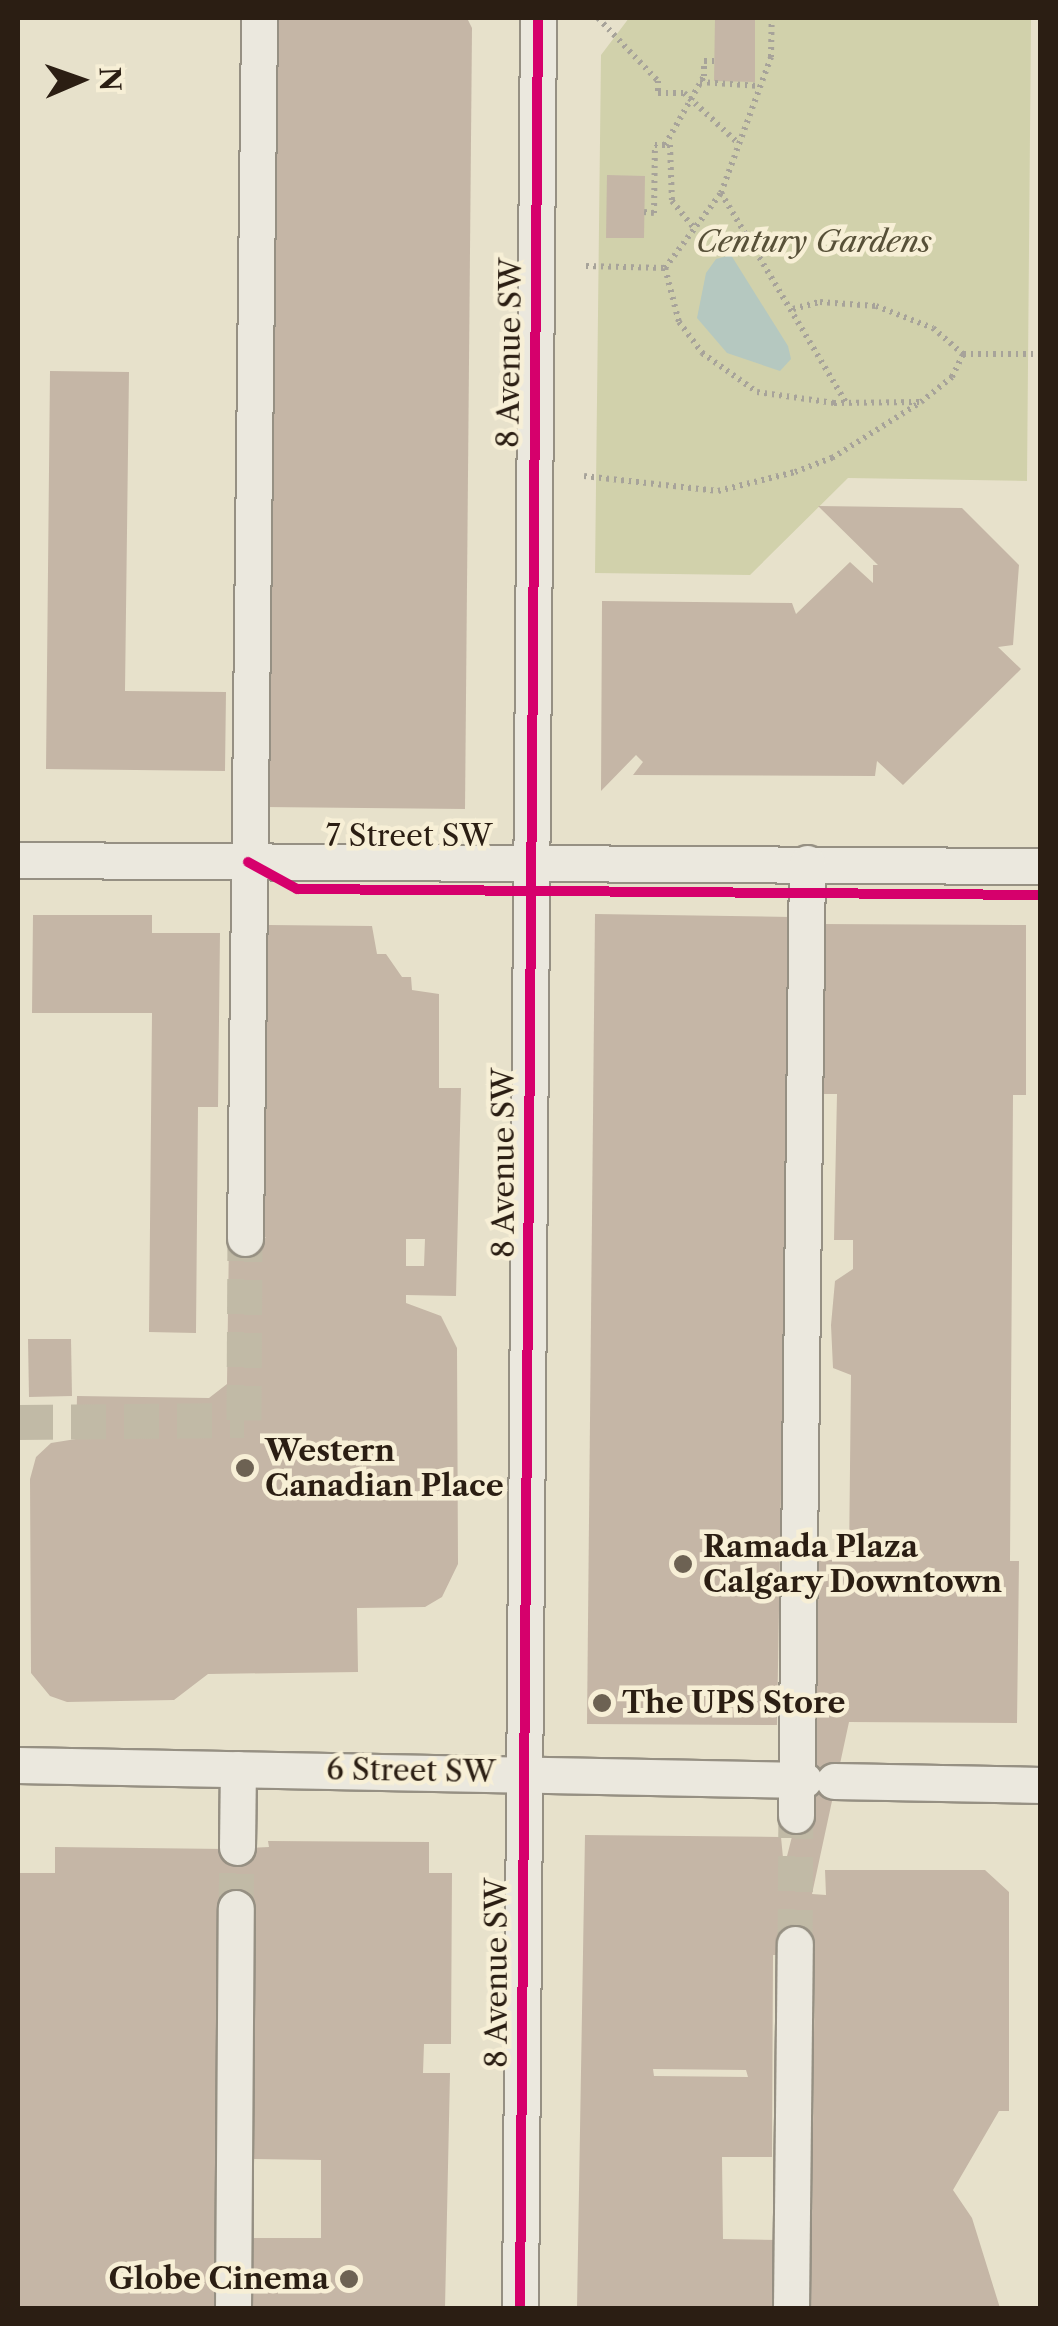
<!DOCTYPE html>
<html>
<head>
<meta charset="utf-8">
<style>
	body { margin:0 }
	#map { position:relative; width:1058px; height:2326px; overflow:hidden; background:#e7e1cb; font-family:"Libre Caslon Text",serif }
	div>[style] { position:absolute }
	.green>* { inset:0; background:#d1d1ab }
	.water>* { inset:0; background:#b5c8c0 }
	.building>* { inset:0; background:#c5b6a6 }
	.minor-tunnel>* { height:35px; margin-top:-17.5px; transform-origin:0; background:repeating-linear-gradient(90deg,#c1baa6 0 35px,transparent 0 53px) }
	.path>* { height:6px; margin-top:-3px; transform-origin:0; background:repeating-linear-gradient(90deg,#a7a39a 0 2.5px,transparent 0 7.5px) }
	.roads { filter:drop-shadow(2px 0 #969083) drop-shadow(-2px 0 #969083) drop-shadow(0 2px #969083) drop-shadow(0 -2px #969083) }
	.minor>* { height:35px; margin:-17.5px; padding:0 17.5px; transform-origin:17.5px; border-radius:17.5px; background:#ebe8de }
	.path-bridge>* { height:6px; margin-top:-3px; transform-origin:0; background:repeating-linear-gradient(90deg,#a7a39a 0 2.5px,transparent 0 7.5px) }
	.cycleway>* { height:10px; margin:-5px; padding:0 5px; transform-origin:5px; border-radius:5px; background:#d6006c }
	.dots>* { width:28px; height:28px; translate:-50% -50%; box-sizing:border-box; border:5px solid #f7efd6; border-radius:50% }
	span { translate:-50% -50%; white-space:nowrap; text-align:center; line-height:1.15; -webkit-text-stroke:9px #f7efd6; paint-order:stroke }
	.park-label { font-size:30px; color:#575038; font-style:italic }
	.street-label { font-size:30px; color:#2b1e13 }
	.poi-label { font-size:30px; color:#2b1e13; font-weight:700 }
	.left { translate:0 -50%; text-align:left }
	.right { translate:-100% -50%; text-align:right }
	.frame { position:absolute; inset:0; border:20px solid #2b1e13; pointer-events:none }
	.north { position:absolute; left:30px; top:30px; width:100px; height:100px; -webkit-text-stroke:8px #f7efd6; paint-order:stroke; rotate:88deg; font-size:28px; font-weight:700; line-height:40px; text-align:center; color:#2b1e13 }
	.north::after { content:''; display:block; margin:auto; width:35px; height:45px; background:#2b1e13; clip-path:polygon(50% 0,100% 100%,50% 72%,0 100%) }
</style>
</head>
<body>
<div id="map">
	<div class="green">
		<div style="clip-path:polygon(629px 18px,1031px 18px,1027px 481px,848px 478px,750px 575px,595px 573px,601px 55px)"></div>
	</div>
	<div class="water">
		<div style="clip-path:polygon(731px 255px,788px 346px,791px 359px,780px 371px,727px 353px,697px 318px,706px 273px,716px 259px)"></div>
	</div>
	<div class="building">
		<div style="clip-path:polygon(276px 18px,467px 18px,472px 28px,465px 809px,265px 807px)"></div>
		<div style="clip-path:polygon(715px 18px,755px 19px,755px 82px,714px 81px)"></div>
		<div style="clip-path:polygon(607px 175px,645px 176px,644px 238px,606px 238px)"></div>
		<div style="clip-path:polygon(50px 371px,129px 372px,125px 691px,226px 692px,225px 771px,46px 769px)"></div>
		<div style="clip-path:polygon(818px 506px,962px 508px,1019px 565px,1013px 645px,998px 647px,1021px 669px,903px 785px,877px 761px,875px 776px,633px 775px,643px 762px,636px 755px,601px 791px,602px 601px,792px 603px,796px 614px,850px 562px,873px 583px,873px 565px,878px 565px)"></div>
		<div style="clip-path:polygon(595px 914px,791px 917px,777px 1725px,587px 1724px)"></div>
		<div style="clip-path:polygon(33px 915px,152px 915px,152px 933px,220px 933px,218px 1107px,198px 1107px,196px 1333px,149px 1332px,152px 1013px,32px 1013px)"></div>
		<div style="clip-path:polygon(evenodd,819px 924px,1026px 925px,1026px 1095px,1013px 1095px,1010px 1561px,1019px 1561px,1017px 1723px,849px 1722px,812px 1894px,826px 1895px,825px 1870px,985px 1870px,1009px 1892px,1009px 2111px,999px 2111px,953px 2190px,972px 2218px,1000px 2308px,811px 2308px,815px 1944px,778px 1944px,779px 1955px,773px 1955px,772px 2157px,722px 2157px,723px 2239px,777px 2240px,776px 2308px,577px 2308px,585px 1835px,781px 1837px,784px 1868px,816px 1742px,813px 1560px,849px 1560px,851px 1375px,833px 1368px,831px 1325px,835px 1281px,853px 1269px,853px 1240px,834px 1240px,837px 1094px,818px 1094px,819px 924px,653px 2069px,746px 2070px,748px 2077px,654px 2076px,653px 2069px)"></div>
		<div style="clip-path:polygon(evenodd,269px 925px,372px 926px,377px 954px,386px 954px,402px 977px,411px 977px,412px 990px,439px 994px,439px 1088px,461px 1088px,456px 1296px,406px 1295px,406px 1303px,441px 1316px,457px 1348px,458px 1564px,442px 1597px,425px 1607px,357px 1608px,358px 1672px,208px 1674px,174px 1700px,67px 1702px,50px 1696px,31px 1673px,30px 1479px,36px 1457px,51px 1443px,76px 1439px,77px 1396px,209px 1398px,227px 1384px,229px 1237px,266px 1238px,261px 1233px,264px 930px,269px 925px,406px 1239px,425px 1239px,424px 1266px,406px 1266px,406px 1239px)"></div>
		<div style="clip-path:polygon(28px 1339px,71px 1339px,72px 1396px,29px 1397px)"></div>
		<div style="clip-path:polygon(268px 1841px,429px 1842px,429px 1873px,452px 1873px,451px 2044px,424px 2044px,423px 2073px,450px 2073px,445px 2308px,252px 2308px,253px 2238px,321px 2238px,321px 2160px,248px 2159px,254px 1907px,226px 1908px,219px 2308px,18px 2308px,20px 1873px,55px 1873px,55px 1847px,226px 1849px,269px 1847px)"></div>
	</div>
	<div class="minor-tunnel">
		<div style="left:18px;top:1422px;width:226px;rotate:-0.5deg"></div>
		<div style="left:244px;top:1420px;width:182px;rotate:-89.7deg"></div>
		<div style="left:236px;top:1908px;width:61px;rotate:-89.1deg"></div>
		<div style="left:795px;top:1944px;width:129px;rotate:-89.6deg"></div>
	</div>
	<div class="path">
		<div style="left:598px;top:18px;width:87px;rotate:46.4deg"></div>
		<div style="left:658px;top:81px;width:12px;rotate:90deg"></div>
		<div style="left:658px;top:93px;width:26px"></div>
		<div style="left:684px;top:93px;width:75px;rotate:42.8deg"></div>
		<div style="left:700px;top:82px;width:60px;rotate:3.8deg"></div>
		<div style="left:670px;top:145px;width:56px;rotate:88deg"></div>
		<div style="left:672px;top:201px;width:35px;rotate:51deg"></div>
		<div style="left:721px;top:193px;width:246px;rotate:59.2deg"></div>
		<div style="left:644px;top:212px;width:10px;rotate:6deg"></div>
		<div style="left:654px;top:213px;width:68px;rotate:-89.2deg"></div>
		<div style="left:655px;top:145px;width:10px"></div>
		<div style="left:586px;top:266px;width:79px;rotate:1.5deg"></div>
		<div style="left:665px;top:268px;width:94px;rotate:-53.3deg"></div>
		<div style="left:721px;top:193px;width:145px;rotate:-69.8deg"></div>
		<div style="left:771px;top:57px;width:39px;rotate:-89deg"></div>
		<div style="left:665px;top:268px;width:56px;rotate:75.5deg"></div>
		<div style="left:679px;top:322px;width:39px;rotate:53deg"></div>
		<div style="left:702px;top:353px;width:67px;rotate:35.3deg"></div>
		<div style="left:757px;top:392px;width:78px;rotate:8.1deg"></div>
		<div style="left:834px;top:403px;width:86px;rotate:-0.7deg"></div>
		<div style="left:793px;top:309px;width:28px;rotate:-15deg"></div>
		<div style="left:820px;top:302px;width:56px;rotate:4.1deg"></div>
		<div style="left:876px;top:306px;width:61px;rotate:21.1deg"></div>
		<div style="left:933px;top:328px;width:40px;rotate:41deg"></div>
		<div style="left:963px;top:354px;width:76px"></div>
		<div style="left:584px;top:476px;width:135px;rotate:6.4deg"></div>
		<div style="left:718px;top:491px;width:79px;rotate:-13.9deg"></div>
		<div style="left:795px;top:472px;width:40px;rotate:-21deg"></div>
		<div style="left:832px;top:458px;width:105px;rotate:-32.2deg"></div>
		<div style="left:921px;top:402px;width:40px;rotate:-39deg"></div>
		<div style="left:952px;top:377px;width:25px;rotate:-64deg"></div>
	</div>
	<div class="roads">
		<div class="minor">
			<div style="left:18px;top:860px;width:1022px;rotate:0.34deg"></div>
			<div style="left:245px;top:1238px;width:1220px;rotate:-89.34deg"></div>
			<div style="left:18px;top:1765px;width:786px;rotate:1.09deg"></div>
			<div style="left:834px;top:1781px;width:206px;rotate:1.1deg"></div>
			<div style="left:796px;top:1815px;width:952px;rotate:-89.34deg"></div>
			<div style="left:237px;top:1847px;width:78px;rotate:-89.3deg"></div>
			<div style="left:233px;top:2308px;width:400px;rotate:-89.6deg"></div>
			<div style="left:520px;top:2308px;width:2290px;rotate:-89.55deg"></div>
			<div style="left:791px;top:2308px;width:364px;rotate:-89.4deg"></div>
		</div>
	</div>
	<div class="path-bridge">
		<div style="left:665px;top:145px;width:79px;rotate:-60.5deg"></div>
		<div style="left:704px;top:76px;width:15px;rotate:-90deg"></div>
		<div style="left:704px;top:61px;width:10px"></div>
	</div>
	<div class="cycleway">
		<div style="left:248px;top:862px;width:56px;rotate:28.9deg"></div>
		<div style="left:297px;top:889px;width:743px;rotate:0.46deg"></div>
		<div style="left:520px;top:2308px;width:2290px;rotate:-89.55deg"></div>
	</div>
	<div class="dots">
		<div style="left:245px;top:1468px;background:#6d6253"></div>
		<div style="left:683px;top:1564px;background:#6d6253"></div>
		<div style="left:602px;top:1703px;background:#6d6253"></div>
		<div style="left:349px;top:2279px;background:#6d6253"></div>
	</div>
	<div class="park-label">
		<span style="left:814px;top:242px">Century Gardens</span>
	</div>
	<div class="street-label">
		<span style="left:510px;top:353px;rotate:-89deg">8 Avenue SW</span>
		<span style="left:409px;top:836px">7 Street SW</span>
		<span style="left:504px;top:1163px;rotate:-90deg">8 Avenue SW</span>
		<span style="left:411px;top:1771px;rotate:1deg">6 Street SW</span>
		<span style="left:497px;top:1973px;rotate:-90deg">8 Avenue SW</span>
	</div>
	<div class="poi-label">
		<span class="left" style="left:265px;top:1468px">Western<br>Canadian Place</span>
		<span class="left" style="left:703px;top:1564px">Ramada Plaza<br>Calgary Downtown</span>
		<span class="left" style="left:622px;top:1703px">The UPS Store</span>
		<span class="right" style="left:329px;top:2279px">Globe Cinema</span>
	</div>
	<div class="frame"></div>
	<div class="north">N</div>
</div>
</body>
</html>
